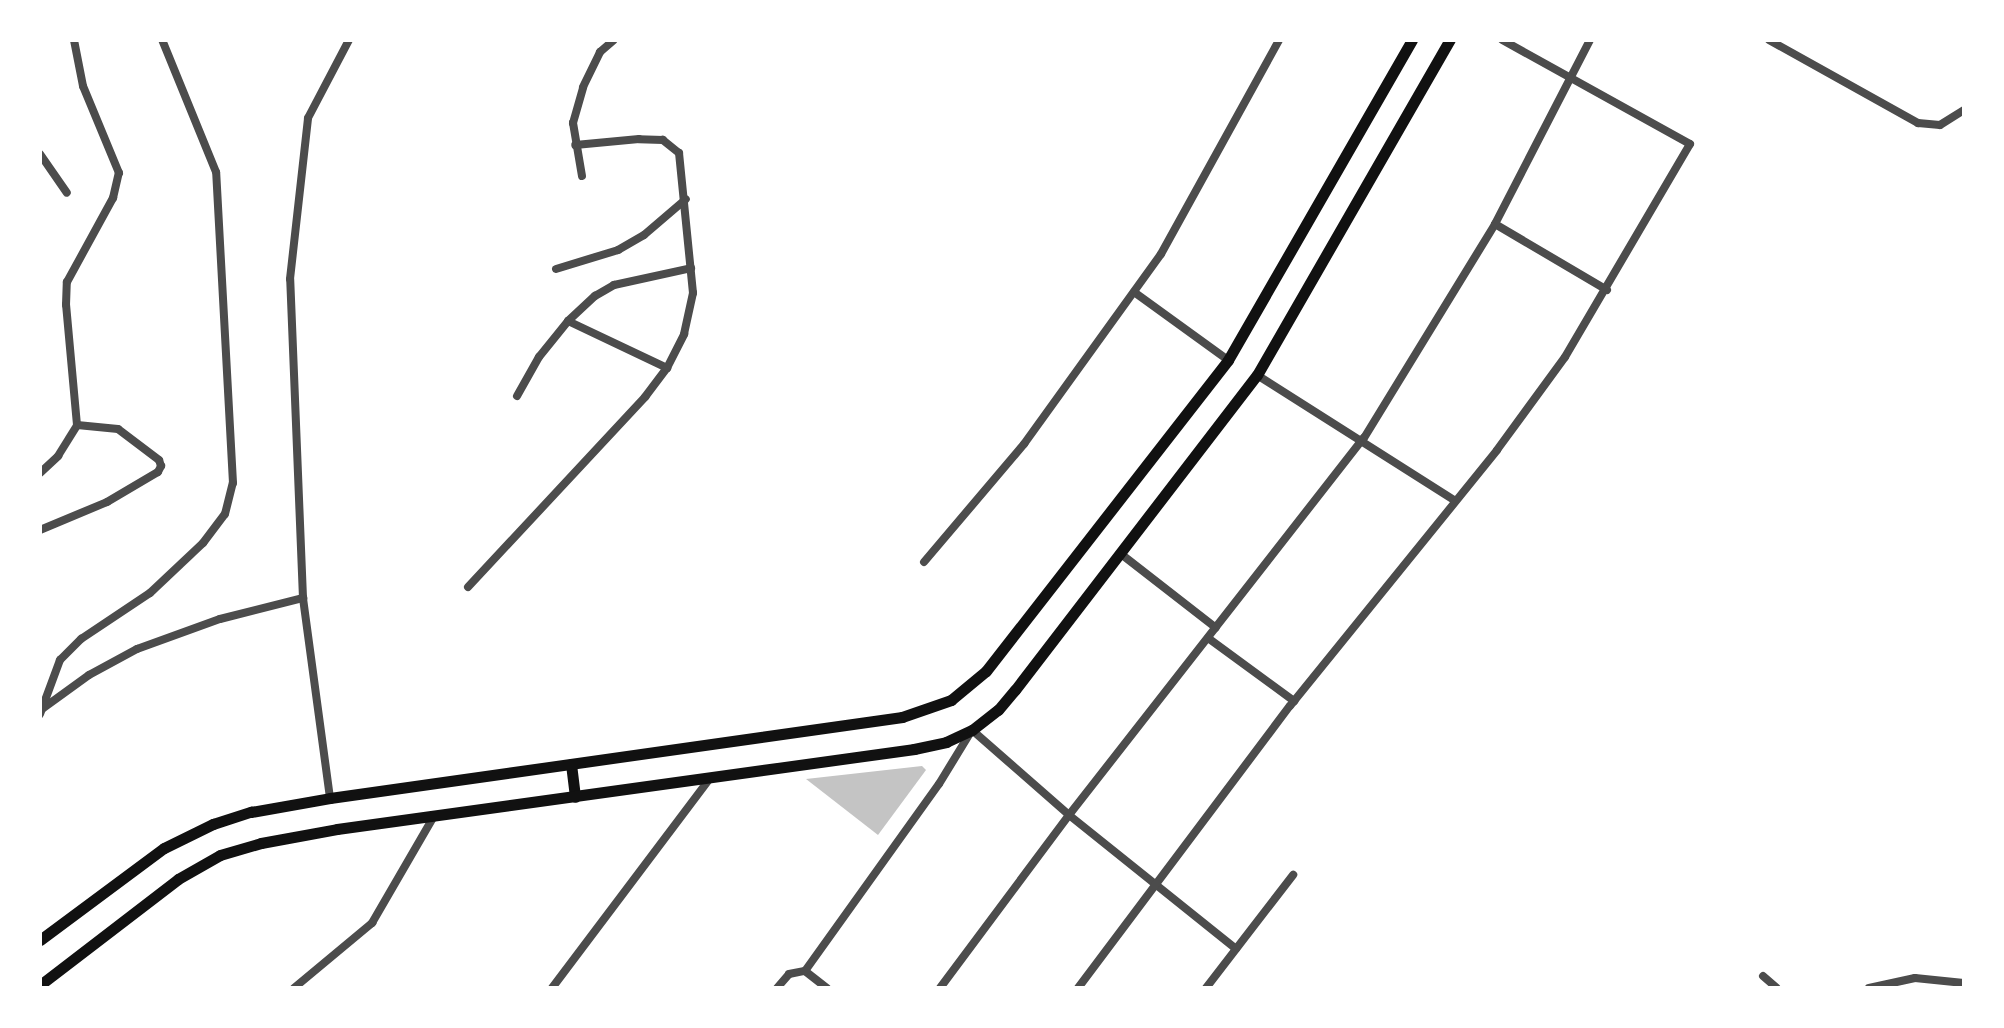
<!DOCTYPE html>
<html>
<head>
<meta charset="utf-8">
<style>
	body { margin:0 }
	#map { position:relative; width:2004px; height:1028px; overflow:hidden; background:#fff; font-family:Karla,sans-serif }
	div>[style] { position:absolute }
	.building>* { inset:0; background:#c4c4c4 }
	.minor>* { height:8px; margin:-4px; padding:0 4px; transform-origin:4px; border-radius:4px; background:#4c4c4c }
	.secondary>* { height:11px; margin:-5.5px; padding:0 5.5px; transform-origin:5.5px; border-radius:5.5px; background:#111 }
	span { translate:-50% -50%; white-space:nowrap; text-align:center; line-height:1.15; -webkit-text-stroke:6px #fff; paint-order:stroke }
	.frame { position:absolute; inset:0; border:42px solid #fff; pointer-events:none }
</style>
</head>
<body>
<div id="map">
	<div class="building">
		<div style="clip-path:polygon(922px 766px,926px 770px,878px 835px,806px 779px)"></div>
	</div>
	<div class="minor">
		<div style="left:1769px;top:40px;width:171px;rotate:29.1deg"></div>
		<div style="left:1918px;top:123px;width:22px;rotate:5deg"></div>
		<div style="left:1940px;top:125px;width:28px;rotate:-32deg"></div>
		<div style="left:40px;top:154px;width:47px;rotate:55.3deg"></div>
		<div style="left:582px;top:176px;width:54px;rotate:-99.6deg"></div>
		<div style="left:573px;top:123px;width:37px;rotate:-74deg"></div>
		<div style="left:583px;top:87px;width:39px;rotate:-64deg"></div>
		<div style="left:600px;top:52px;width:18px;rotate:-41deg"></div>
		<div style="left:1495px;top:224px;width:130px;rotate:30.5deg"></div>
		<div style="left:556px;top:269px;width:65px;rotate:-17deg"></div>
		<div style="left:618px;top:250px;width:30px;rotate:-30deg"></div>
		<div style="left:644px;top:235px;width:55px;rotate:-40.6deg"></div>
		<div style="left:1134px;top:292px;width:116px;rotate:35.9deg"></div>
		<div style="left:568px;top:321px;width:110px;rotate:25.4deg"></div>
		<div style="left:1257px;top:375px;width:233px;rotate:32.4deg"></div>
		<div style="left:517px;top:396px;width:45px;rotate:-60.6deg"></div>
		<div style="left:539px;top:357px;width:46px;rotate:-51.1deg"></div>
		<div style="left:568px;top:321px;width:37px;rotate:-43deg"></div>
		<div style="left:595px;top:296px;width:22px;rotate:-30deg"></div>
		<div style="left:614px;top:285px;width:79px;rotate:-12.4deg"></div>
		<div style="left:40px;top:473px;width:25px;rotate:-43deg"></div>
		<div style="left:58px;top:456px;width:36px;rotate:-58deg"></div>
		<div style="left:77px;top:425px;width:121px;rotate:-95.2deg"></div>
		<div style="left:66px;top:305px;width:23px;rotate:-88deg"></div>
		<div style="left:67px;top:282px;width:96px;rotate:-61.3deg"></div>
		<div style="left:113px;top:198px;width:26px;rotate:-77deg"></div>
		<div style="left:119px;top:173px;width:94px;rotate:-112.5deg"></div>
		<div style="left:83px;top:86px;width:47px;rotate:-101.1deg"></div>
		<div style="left:40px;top:530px;width:73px;rotate:-22.7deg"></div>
		<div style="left:107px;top:502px;width:59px;rotate:-30.5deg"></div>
		<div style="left:158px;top:472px;width:7px;rotate:-63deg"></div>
		<div style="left:161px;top:466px;width:6px;rotate:-108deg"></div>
		<div style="left:159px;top:460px;width:51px;rotate:-142.9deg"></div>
		<div style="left:118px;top:429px;width:41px;rotate:-174.4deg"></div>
		<div style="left:1121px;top:554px;width:120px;rotate:37.9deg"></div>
		<div style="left:924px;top:562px;width:155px;rotate:-49.7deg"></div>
		<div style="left:1024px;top:444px;width:234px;rotate:-54.2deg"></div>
		<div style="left:1161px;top:254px;width:244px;rotate:-61.1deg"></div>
		<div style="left:468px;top:587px;width:260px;rotate:-47deg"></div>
		<div style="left:645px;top:397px;width:36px;rotate:-53deg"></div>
		<div style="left:667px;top:368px;width:38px;rotate:-63deg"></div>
		<div style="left:684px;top:334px;width:42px;rotate:-77.6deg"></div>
		<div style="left:693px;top:293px;width:141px;rotate:-95.7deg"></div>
		<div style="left:679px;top:153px;width:21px;rotate:-141deg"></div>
		<div style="left:663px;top:140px;width:24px;rotate:-178deg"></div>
		<div style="left:639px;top:139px;width:64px;rotate:174.6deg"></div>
		<div style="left:1208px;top:638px;width:107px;rotate:36.2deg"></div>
		<div style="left:42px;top:709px;width:58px;rotate:-35.9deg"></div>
		<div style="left:89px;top:675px;width:55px;rotate:-28.4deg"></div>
		<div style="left:137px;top:649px;width:88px;rotate:-19.9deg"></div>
		<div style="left:220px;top:619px;width:86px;rotate:-14.2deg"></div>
		<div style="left:40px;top:714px;width:58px;rotate:-69.7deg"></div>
		<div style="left:60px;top:660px;width:30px;rotate:-45deg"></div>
		<div style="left:81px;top:639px;width:83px;rotate:-33.7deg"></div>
		<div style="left:150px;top:593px;width:73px;rotate:-43.3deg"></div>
		<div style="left:203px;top:543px;width:36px;rotate:-53deg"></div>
		<div style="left:225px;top:514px;width:32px;rotate:-76deg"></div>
		<div style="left:233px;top:483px;width:311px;rotate:-93.1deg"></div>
		<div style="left:216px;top:172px;width:143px;rotate:-112.2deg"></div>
		<div style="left:330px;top:798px;width:202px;rotate:-97.7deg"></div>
		<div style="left:303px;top:598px;width:319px;rotate:-92.3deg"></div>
		<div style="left:290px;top:279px;width:162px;rotate:-83.6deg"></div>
		<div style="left:308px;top:118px;width:88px;rotate:-62.3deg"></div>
		<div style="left:805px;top:971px;width:28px;rotate:38deg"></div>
		<div style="left:1763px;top:976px;width:18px;rotate:41deg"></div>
		<div style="left:294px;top:988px;width:102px;rotate:-39.8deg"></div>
		<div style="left:372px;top:923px;width:124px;rotate:-59.9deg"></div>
		<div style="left:552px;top:988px;width:263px;rotate:-53deg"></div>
		<div style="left:777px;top:988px;width:18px;rotate:-49deg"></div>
		<div style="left:789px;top:974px;width:16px;rotate:-11deg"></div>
		<div style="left:805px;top:971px;width:230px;rotate:-54.4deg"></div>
		<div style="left:939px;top:784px;width:63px;rotate:-58.6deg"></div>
		<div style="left:972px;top:730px;width:129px;rotate:41.2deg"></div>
		<div style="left:1069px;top:815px;width:214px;rotate:38.7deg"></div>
		<div style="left:940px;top:988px;width:216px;rotate:-53.3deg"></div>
		<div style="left:1069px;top:815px;width:479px;rotate:-52deg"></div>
		<div style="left:1364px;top:438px;width:251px;rotate:-58.5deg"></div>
		<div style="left:1495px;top:224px;width:207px;rotate:-62.7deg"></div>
		<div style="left:1078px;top:988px;width:353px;rotate:-53.1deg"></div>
		<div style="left:1290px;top:706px;width:329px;rotate:-51deg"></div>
		<div style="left:1497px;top:450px;width:115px;rotate:-53.8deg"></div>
		<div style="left:1565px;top:357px;width:247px;rotate:-59.6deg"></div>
		<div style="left:1690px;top:144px;width:215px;rotate:-151deg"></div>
		<div style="left:1206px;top:988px;width:143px;rotate:-52.4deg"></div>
		<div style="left:1869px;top:988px;width:47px;rotate:-12.3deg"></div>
		<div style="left:1915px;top:978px;width:49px;rotate:5.8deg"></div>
	</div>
	<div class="secondary">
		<div style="left:571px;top:764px;width:33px;rotate:83deg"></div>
		<div style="left:40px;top:940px;width:154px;rotate:-36.6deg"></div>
		<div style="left:164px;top:848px;width:55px;rotate:-26.1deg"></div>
		<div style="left:213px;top:824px;width:40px;rotate:-18deg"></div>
		<div style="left:251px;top:812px;width:80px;rotate:-10deg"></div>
		<div style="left:330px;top:798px;width:578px;rotate:-8.06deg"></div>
		<div style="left:902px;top:717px;width:52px;rotate:-19.1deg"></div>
		<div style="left:951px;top:700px;width:45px;rotate:-39.6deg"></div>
		<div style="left:986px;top:671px;width:394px;rotate:-52.1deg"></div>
		<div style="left:1228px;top:360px;width:369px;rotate:-60.1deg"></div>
		<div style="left:40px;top:985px;width:174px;rotate:-37.5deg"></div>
		<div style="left:178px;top:879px;width:48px;rotate:-29.7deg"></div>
		<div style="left:220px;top:855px;width:43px;rotate:-16.3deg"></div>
		<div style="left:261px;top:843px;width:77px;rotate:-10.4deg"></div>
		<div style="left:337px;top:829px;width:583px;rotate:-7.89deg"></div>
		<div style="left:914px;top:749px;width:33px;rotate:-12deg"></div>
		<div style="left:946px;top:742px;width:29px;rotate:-25deg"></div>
		<div style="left:972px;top:730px;width:33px;rotate:-38deg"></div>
		<div style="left:998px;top:710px;width:26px;rotate:-50deg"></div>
		<div style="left:1015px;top:690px;width:397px;rotate:-52.5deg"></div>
		<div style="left:1257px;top:375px;width:387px;rotate:-60.1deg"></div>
	</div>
	<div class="frame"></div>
</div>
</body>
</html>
